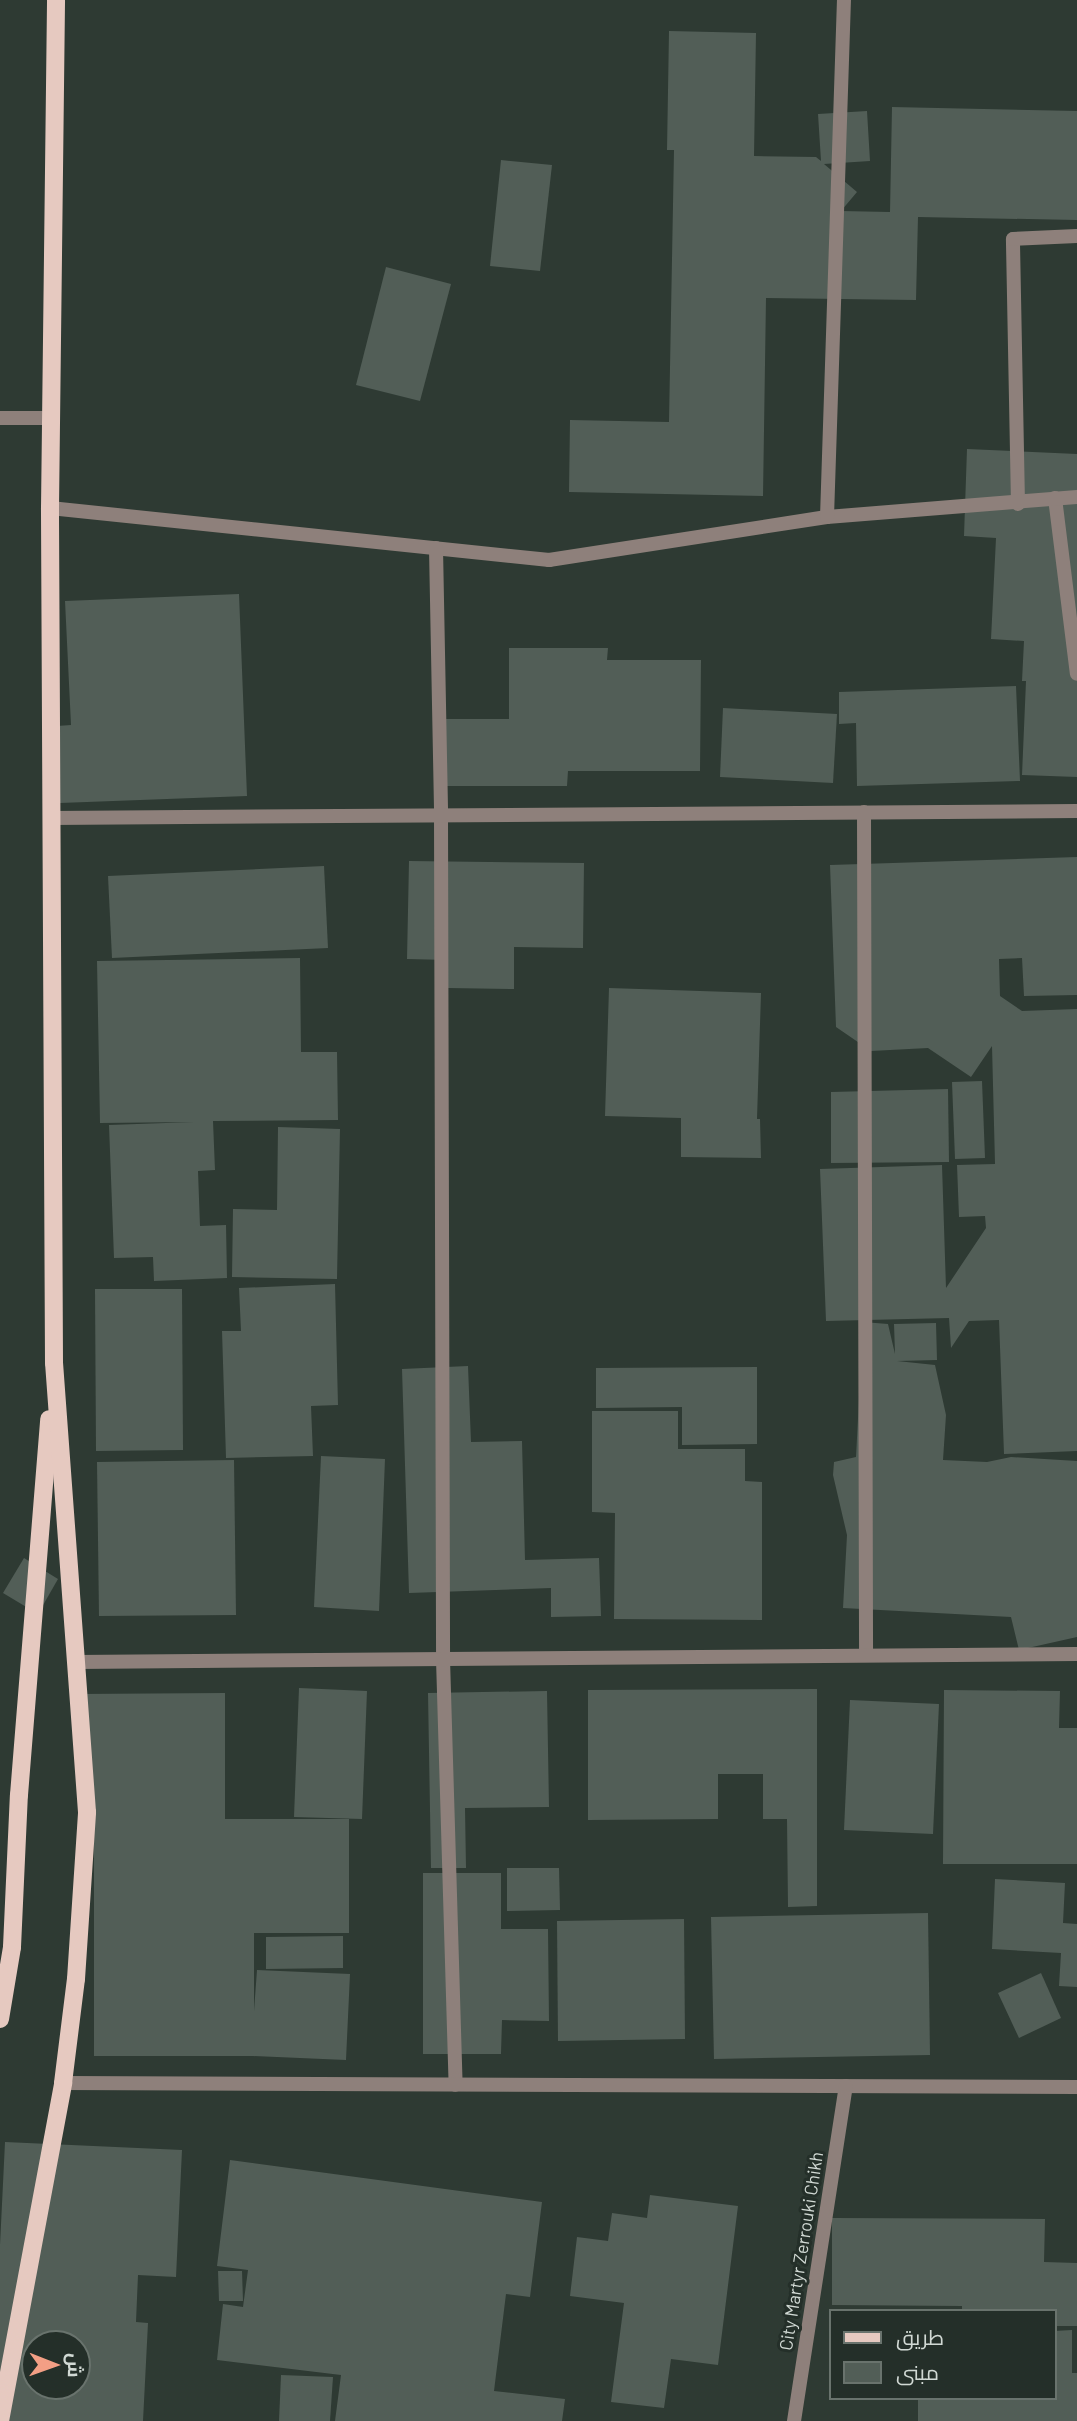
<!DOCTYPE html>
<html>
<head>
<meta charset="utf-8">
<style>
	body { margin:0 }
	#map { position:relative; width:1077px; height:2421px; overflow:hidden; background:#2e3a33; font-family:Barlow,Cairo,sans-serif }
	div>[style] { position:absolute }
	.building>* { inset:0; background:#525e57 }
	.street>* { height:14px; margin:-7px; padding:0 7px; transform-origin:7px; border-radius:7px; background:#8e807b }
	.primary>* { height:18px; margin:-9px; padding:0 9px; transform-origin:9px; border-radius:9px; background:#e6c9c0 }
	span { translate:-50% -50%; white-space:nowrap; text-align:center; line-height:1.15; -webkit-text-stroke:6px #242f29; paint-order:stroke }
	.street-label { font-size:18px; color:#d1d9d4 }
	.legend { position:absolute; left:829px; top:2309px; width:228px; height:91px; box-sizing:border-box; background:#242f29; border:2px solid #69736d; margin:0; padding:9px 12px; list-style:none; font-size:21px; color:#d1d9d4 }
	.legend li { display:flex; align-items:center; gap:14px; height:35px }
	.legend b { width:35px; border:2px solid #69736d }
	.north { position:absolute; left:21px; top:2330px; width:70px; height:70px; box-sizing:border-box; background:#242f29; border:2px solid #69736d; border-radius:50%; rotate:91deg; font-size:19px; font-weight:700; line-height:28px; text-align:center; color:#d1d9d4 }
	.north::after { content:''; display:block; margin:auto; width:24px; height:32px; background:#f39f85; clip-path:polygon(50% 0,100% 100%,50% 72%,0 100%) }
</style>
</head>
<body>
<div id="map">
	<div class="building">
		<div style="clip-path:polygon(669px 31px,756px 33px,754px 156px,816px 157px,821px 161px,818px 114px,867px 111px,870px 161px,824px 164px,857px 192px,841px 211px,890px 212px,892px 107px,1077px 111px,1077px 220px,918px 217px,916px 300px,766px 298px,763px 496px,569px 492px,570px 420px,669px 422px,674px 150px,667px 150px)"></div>
		<div style="clip-path:polygon(501px 160px,552px 165px,540px 271px,490px 266px)"></div>
		<div style="clip-path:polygon(386px 267px,451px 284px,420px 401px,356px 385px)"></div>
		<div style="clip-path:polygon(967px 449px,1077px 454px,1077px 777px,1022px 775px,1026px 681px,1022px 681px,1024px 641px,991px 639px,996px 538px,964px 536px)"></div>
		<div style="clip-path:polygon(239px 594px,247px 796px,60px 803px,57px 726px,71px 725px,65px 601px)"></div>
		<div style="clip-path:polygon(509px 648px,608px 648px,607px 660px,701px 660px,700px 771px,568px 771px,567px 786px,442px 786px,442px 719px,509px 719px)"></div>
		<div style="clip-path:polygon(1016px 686px,1020px 781px,857px 786px,856px 723px,839px 724px,839px 692px)"></div>
		<div style="clip-path:polygon(723px 708px,837px 714px,833px 783px,720px 777px)"></div>
		<div style="clip-path:polygon(1077px 857px,1077px 995px,1024px 996px,1022px 958px,999px 959px,1000px 996px,1022px 1011px,1077px 1009px,1077px 1451px,1004px 1454px,999px 1320px,969px 1321px,951px 1348px,949px 1318px,826px 1321px,820px 1169px,942px 1165px,946px 1288px,986px 1228px,985px 1216px,959px 1217px,957px 1165px,995px 1164px,992px 1046px,971px 1077px,928px 1048px,871px 1051px,836px 1027px,830px 865px)"></div>
		<div style="clip-path:polygon(409px 861px,584px 863px,583px 948px,514px 947px,514px 989px,448px 988px,448px 960px,407px 959px)"></div>
		<div style="clip-path:polygon(324px 866px,328px 948px,112px 958px,108px 876px)"></div>
		<div style="clip-path:polygon(300px 958px,301px 1052px,337px 1052px,338px 1120px,213px 1121px,215px 1170px,198px 1171px,200px 1226px,226px 1225px,227px 1278px,154px 1281px,153px 1257px,114px 1258px,109px 1125px,194px 1122px,100px 1123px,97px 961px)"></div>
		<div style="clip-path:polygon(609px 988px,761px 993px,757px 1119px,760px 1119px,761px 1158px,681px 1157px,681px 1118px,605px 1116px)"></div>
		<div style="clip-path:polygon(982px 1081px,985px 1158px,955px 1159px,952px 1082px)"></div>
		<div style="clip-path:polygon(948px 1089px,949px 1162px,831px 1163px,831px 1092px)"></div>
		<div style="clip-path:polygon(278px 1127px,340px 1129px,337px 1279px,232px 1277px,233px 1209px,277px 1210px)"></div>
		<div style="clip-path:polygon(335px 1284px,338px 1405px,311px 1406px,313px 1456px,226px 1458px,222px 1331px,241px 1331px,239px 1288px)"></div>
		<div style="clip-path:polygon(95px 1289px,182px 1289px,183px 1450px,96px 1451px)"></div>
		<div style="clip-path:polygon(863px 1322px,888px 1324px,895px 1354px,894px 1324px,936px 1323px,937px 1360px,897px 1361px,935px 1365px,946px 1415px,943px 1460px,987px 1462px,1011px 1457px,1077px 1461px,1077px 1637px,1019px 1650px,1011px 1617px,843px 1608px,847px 1535px,833px 1475px,834px 1462px,856px 1457px)"></div>
		<div style="clip-path:polygon(468px 1366px,471px 1442px,522px 1441px,525px 1560px,599px 1558px,601px 1616px,551px 1617px,551px 1588px,409px 1593px,402px 1369px)"></div>
		<div style="clip-path:polygon(757px 1367px,757px 1444px,682px 1445px,682px 1407px,596px 1408px,596px 1368px)"></div>
		<div style="clip-path:polygon(592px 1411px,678px 1411px,678px 1449px,745px 1449px,745px 1481px,762px 1482px,762px 1620px,614px 1619px,615px 1513px,592px 1512px)"></div>
		<div style="clip-path:polygon(321px 1456px,385px 1459px,379px 1611px,314px 1607px)"></div>
		<div style="clip-path:polygon(234px 1460px,236px 1615px,99px 1616px,97px 1462px)"></div>
		<div style="clip-path:polygon(24px 1558px,58px 1579px,38px 1614px,3px 1593px)"></div>
		<div style="clip-path:polygon(299px 1688px,367px 1691px,362px 1819px,294px 1817px)"></div>
		<div style="clip-path:polygon(817px 1689px,817px 1906px,788px 1907px,787px 1819px,763px 1819px,763px 1774px,718px 1774px,718px 1819px,588px 1820px,588px 1690px)"></div>
		<div style="clip-path:polygon(944px 1690px,1060px 1691px,1059px 1728px,1077px 1728px,1077px 1864px,943px 1864px)"></div>
		<div style="clip-path:polygon(547px 1691px,549px 1807px,465px 1808px,466px 1868px,431px 1868px,428px 1693px)"></div>
		<div style="clip-path:polygon(225px 1693px,225px 1819px,349px 1819px,349px 1933px,254px 1933px,254px 2011px,257px 1970px,350px 1974px,346px 2060px,253px 2056px,94px 2056px,94px 1828px,78px 1828px,78px 1694px)"></div>
		<div style="clip-path:polygon(850px 1700px,939px 1704px,933px 1834px,844px 1830px)"></div>
		<div style="clip-path:polygon(507px 1868px,559px 1868px,560px 1910px,507px 1911px)"></div>
		<div style="clip-path:polygon(423px 1873px,501px 1873px,501px 1929px,548px 1929px,549px 2021px,502px 2020px,501px 2054px,423px 2054px)"></div>
		<div style="clip-path:polygon(995px 1879px,1065px 1883px,1063px 1923px,1077px 1924px,1077px 1987px,1059px 1986px,1061px 1953px,992px 1949px)"></div>
		<div style="clip-path:polygon(928px 1913px,930px 2055px,714px 2059px,711px 1917px)"></div>
		<div style="clip-path:polygon(684px 1919px,685px 2039px,558px 2041px,557px 1921px)"></div>
		<div style="clip-path:polygon(343px 1936px,343px 1968px,266px 1969px,266px 1937px)"></div>
		<div style="clip-path:polygon(1041px 1973px,1061px 2018px,1019px 2038px,998px 1993px)"></div>
		<div style="clip-path:polygon(evenodd,5px 2142px,182px 2150px,176px 2277px,138px 2275px,136px 2322px,148px 2323px,143px 2421px,0 2421px,0 2245px,5px 2142px,35px 2344px,77px 2344px,77px 2386px,35px 2386px,35px 2344px)"></div>
		<div style="clip-path:polygon(230px 2160px,542px 2202px,530px 2297px,506px 2294px,494px 2391px,565px 2399px,562px 2421px,335px 2421px,341px 2375px,217px 2360px,223px 2304px,243px 2307px,248px 2270px,217px 2266px)"></div>
		<div style="clip-path:polygon(650px 2195px,738px 2206px,718px 2365px,671px 2359px,664px 2408px,611px 2402px,624px 2303px,570px 2296px,577px 2237px,608px 2241px,612px 2213px,647px 2218px)"></div>
		<div style="clip-path:polygon(832px 2218px,1045px 2219px,1044px 2262px,1077px 2263px,1077px 2326px,1054px 2326px,1054px 2311px,962px 2311px,962px 2306px,832px 2305px)"></div>
		<div style="clip-path:polygon(218px 2271px,242px 2271px,243px 2301px,219px 2301px)"></div>
		<div style="clip-path:polygon(1072px 2330px,1072px 2373px,1077px 2373px,1077px 2421px,918px 2421px,918px 2398px,1054px 2398px,1054px 2331px)"></div>
		<div style="clip-path:polygon(281px 2375px,333px 2377px,330px 2421px,279px 2421px)"></div>
	</div>
	<div class="street">
		<div style="left:0;top:418px;width:52px"></div>
		<div style="left:1055px;top:498px;width:177px;rotate:82.9deg"></div>
		<div style="left:1018px;top:504px;width:265px;rotate:-91.1deg"></div>
		<div style="left:1013px;top:239px;width:64px;rotate:-2.7deg"></div>
		<div style="left:50px;top:508px;width:502px;rotate:5.95deg"></div>
		<div style="left:549px;top:560px;width:281px;rotate:-8.8deg"></div>
		<div style="left:827px;top:517px;width:251px;rotate:-4.6deg"></div>
		<div style="left:827px;top:517px;width:517px;rotate:-88.12deg"></div>
		<div style="left:436px;top:548px;width:268px;rotate:88.9deg"></div>
		<div style="left:441px;top:816px;width:843px;rotate:89.86deg"></div>
		<div style="left:443px;top:1659px;width:426px;rotate:88.3deg"></div>
		<div style="left:864px;top:812px;width:843px;rotate:89.86deg"></div>
		<div style="left:51px;top:818px;width:1026px;rotate:-0.39deg"></div>
		<div style="left:76px;top:1662px;width:1001px;rotate:-0.46deg"></div>
		<div style="left:63px;top:2083px;width:1014px;rotate:0.23deg"></div>
		<div style="left:794px;top:2421px;width:339px;rotate:-81.2deg"></div>
	</div>
	<div class="primary">
		<div style="left:0;top:2019px;width:73px;rotate:-80.5deg"></div>
		<div style="left:12px;top:1947px;width:152px;rotate:-87.4deg"></div>
		<div style="left:19px;top:1795px;width:377px;rotate:-85.4deg"></div>
		<div style="left:0;top:2421px;width:344px;rotate:-79.4deg"></div>
		<div style="left:63px;top:2083px;width:105px;rotate:-82.9deg"></div>
		<div style="left:76px;top:1979px;width:167px;rotate:-86.2deg"></div>
		<div style="left:87px;top:1812px;width:450px;rotate:-94.2deg"></div>
		<div style="left:54px;top:1363px;width:855px;rotate:-90.27deg"></div>
		<div style="left:50px;top:508px;width:508px;rotate:-89.32deg"></div>
	</div>
	<div class="street-label">
		<span style="left:801px;top:2251px;rotate:-81deg">City Martyr Zerrouki Chikh</span>
	</div>
	<ul class="legend">
	<li><b style="height:9px;background:#e6c9c0"></b>طريق</li>
	<li><b style="height:19px;background:#525e57"></b>مبنى</li>
	</ul>
	<div class="north">ش</div>
</div>
</body>
</html>
